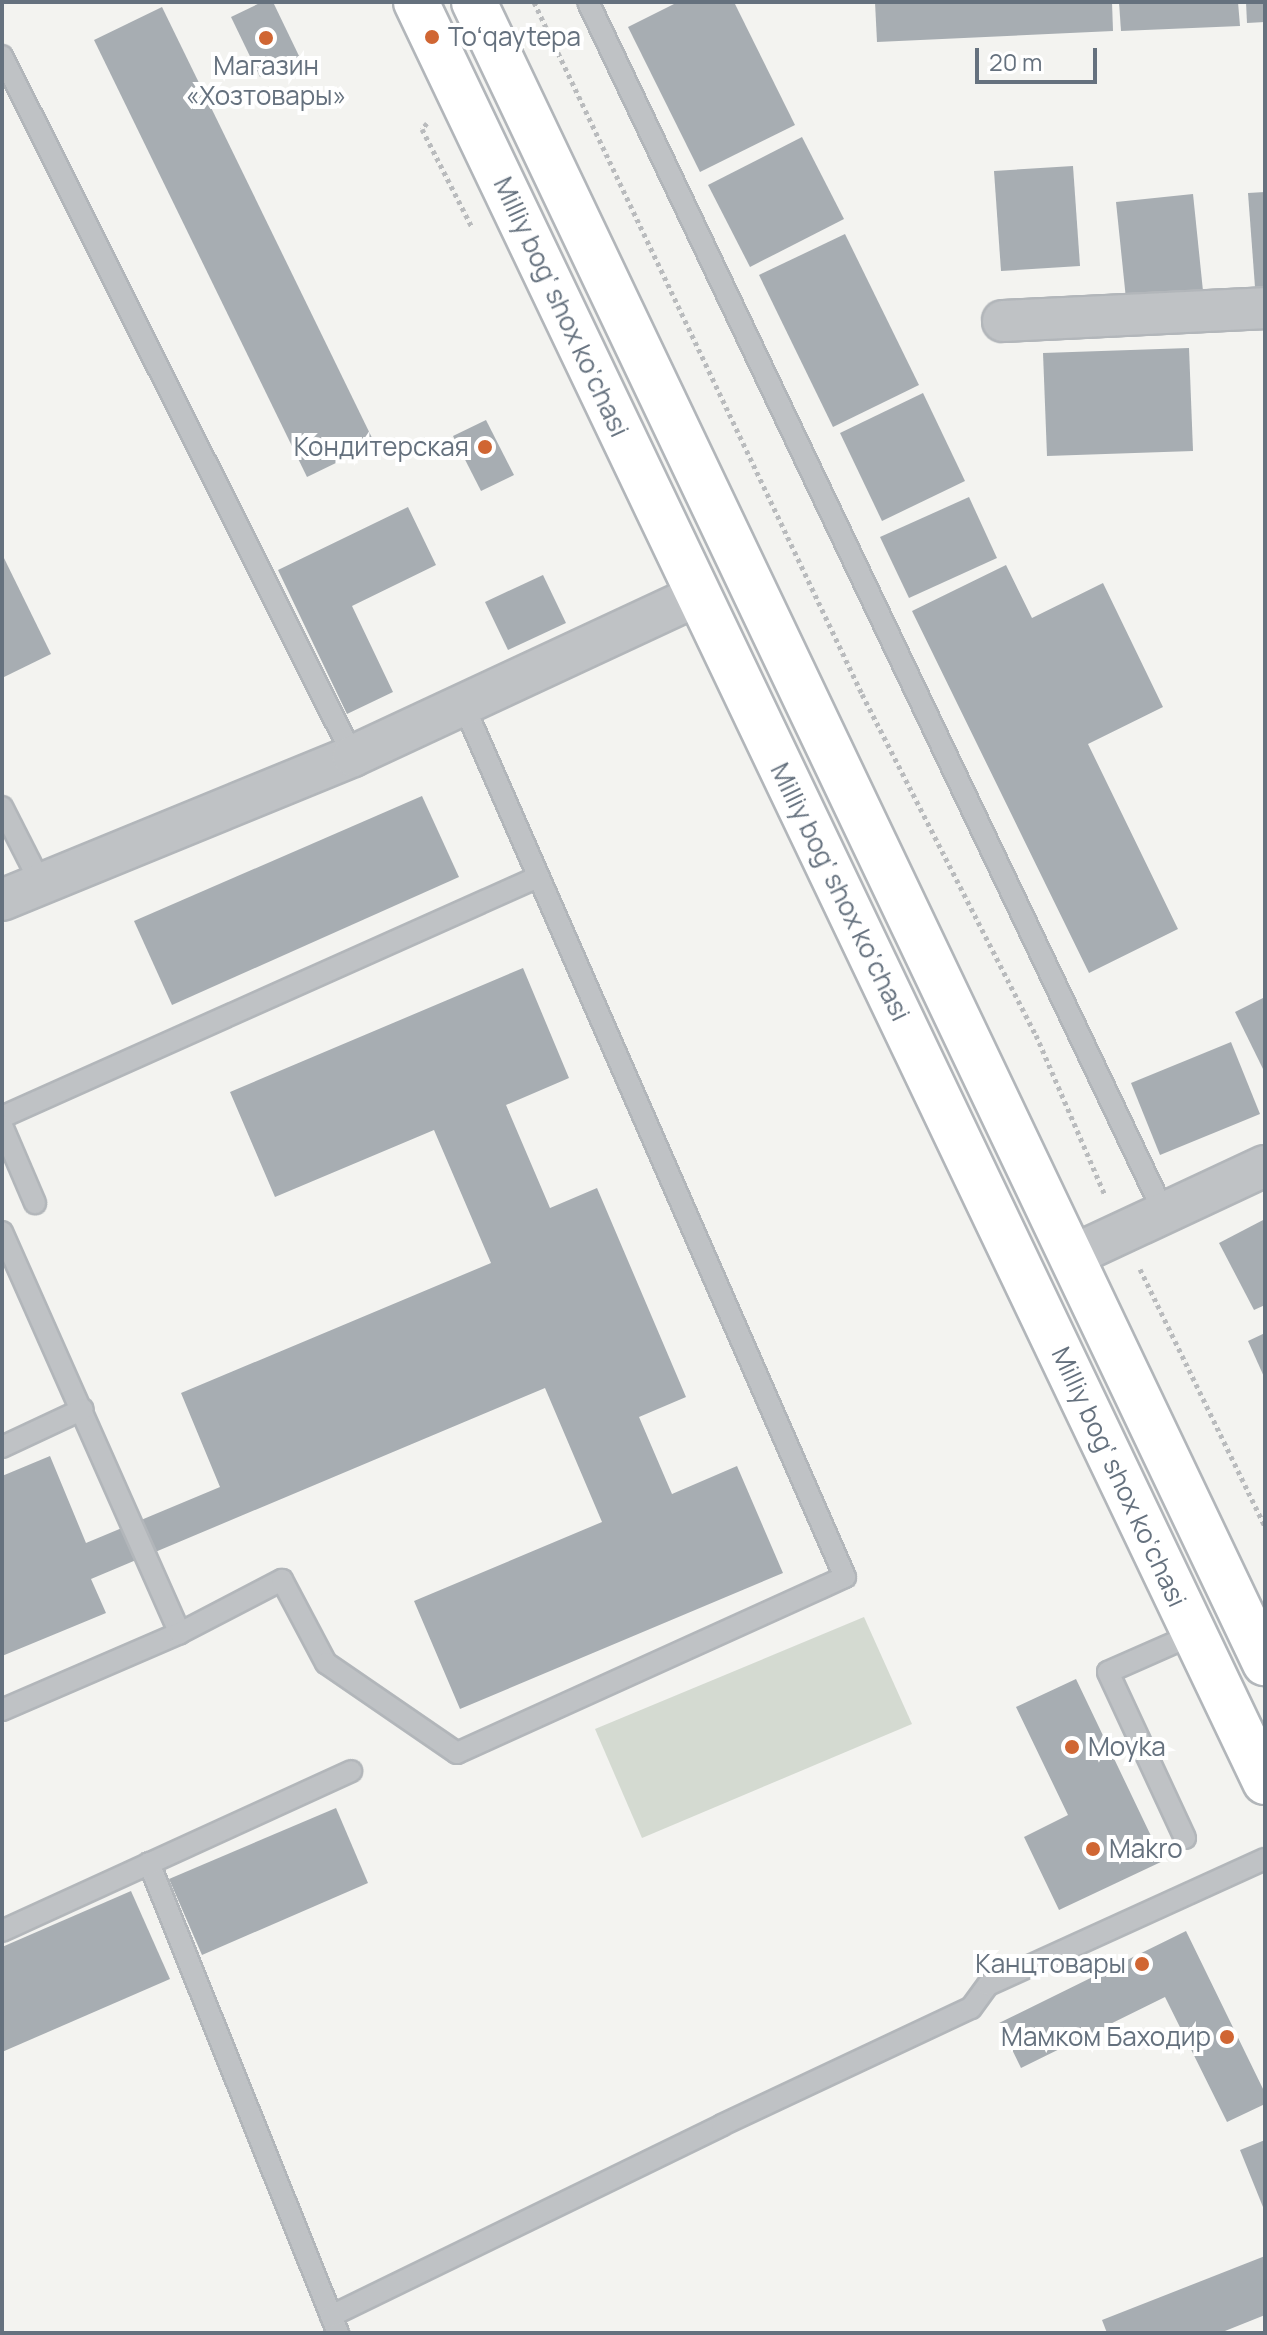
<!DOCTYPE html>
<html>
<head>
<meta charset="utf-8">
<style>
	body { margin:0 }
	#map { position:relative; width:1267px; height:2335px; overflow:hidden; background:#f3f3f0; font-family:Manrope,sans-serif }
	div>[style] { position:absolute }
	.green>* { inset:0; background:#d4dad1 }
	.building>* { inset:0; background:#a7adb2 }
	.path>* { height:5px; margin-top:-2.5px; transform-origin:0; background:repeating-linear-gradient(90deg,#b9bbbd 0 4px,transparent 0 8px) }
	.roads { filter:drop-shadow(2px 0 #b2b6ba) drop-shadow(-2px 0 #b2b6ba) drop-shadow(0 2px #b2b6ba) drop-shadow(0 -2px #b2b6ba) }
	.service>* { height:20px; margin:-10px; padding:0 10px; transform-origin:10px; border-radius:10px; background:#bfc2c5 }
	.minor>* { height:40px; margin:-20px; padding:0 20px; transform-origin:20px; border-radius:20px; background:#bfc2c5 }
	.secondary>* { height:44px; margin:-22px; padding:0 22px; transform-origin:22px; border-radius:22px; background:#fff }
	.dots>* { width:22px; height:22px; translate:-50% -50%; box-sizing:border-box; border:4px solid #fff; border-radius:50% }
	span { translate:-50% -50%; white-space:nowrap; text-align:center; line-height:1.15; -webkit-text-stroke:8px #fff; paint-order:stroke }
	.poi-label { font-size:26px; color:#65717e }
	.left { translate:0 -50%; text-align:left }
	.right { translate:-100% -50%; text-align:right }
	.street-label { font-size:26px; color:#65717e }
	.frame { position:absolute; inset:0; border:4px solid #65717e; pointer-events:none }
	.scale { position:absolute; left:975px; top:48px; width:122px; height:36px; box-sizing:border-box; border:4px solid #65717e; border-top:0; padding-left:10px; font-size:24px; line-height:28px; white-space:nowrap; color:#65717e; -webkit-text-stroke:6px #fff; paint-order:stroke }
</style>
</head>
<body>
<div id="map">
	<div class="green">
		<div style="clip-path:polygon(864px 1617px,912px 1724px,642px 1838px,595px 1729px)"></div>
	</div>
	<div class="building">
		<div style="clip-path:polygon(262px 2px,273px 2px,300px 58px,260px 77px,231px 17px)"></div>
		<div style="clip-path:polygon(678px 2px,734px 2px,795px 125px,700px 172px,628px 27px)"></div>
		<div style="clip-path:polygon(875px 2px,1112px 2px,1113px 31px,877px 42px)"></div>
		<div style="clip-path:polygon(1119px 2px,1238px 2px,1240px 26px,1121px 31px)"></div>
		<div style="clip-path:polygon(1246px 2px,1265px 2px,1265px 22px,1247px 23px)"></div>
		<div style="clip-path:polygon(162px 7px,375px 444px,307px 477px,94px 40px)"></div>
		<div style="clip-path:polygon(802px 137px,844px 219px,750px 267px,708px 185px)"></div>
		<div style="clip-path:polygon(1073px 166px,1080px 266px,1001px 271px,994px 171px)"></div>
		<div style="clip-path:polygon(1265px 192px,1265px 286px,1255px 287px,1248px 193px)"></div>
		<div style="clip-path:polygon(1193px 194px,1203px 291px,1126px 299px,1116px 202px)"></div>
		<div style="clip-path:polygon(845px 234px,919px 385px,833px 427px,759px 275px)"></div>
		<div style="clip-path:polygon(1189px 348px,1193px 451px,1047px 456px,1043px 353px)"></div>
		<div style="clip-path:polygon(923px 393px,965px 481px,882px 521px,840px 433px)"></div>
		<div style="clip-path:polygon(486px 420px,514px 475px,481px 491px,453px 436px)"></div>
		<div style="clip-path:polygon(969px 497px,997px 558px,909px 598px,880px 537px)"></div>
		<div style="clip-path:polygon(408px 507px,436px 565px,352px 606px,393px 692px,347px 714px,278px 570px)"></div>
		<div style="clip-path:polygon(2px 554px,51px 654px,2px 678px)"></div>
		<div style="clip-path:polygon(1006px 565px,1032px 618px,1103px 583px,1163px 707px,1088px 744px,1178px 929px,1089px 973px,912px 611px)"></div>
		<div style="clip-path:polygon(543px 575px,566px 623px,508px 650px,485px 602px)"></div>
		<div style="clip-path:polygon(422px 796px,459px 877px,172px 1005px,134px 921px)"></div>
		<div style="clip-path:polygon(523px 968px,569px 1078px,506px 1105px,550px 1208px,597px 1188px,686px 1397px,639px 1417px,672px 1494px,737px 1466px,783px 1573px,460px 1709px,414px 1601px,602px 1522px,545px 1388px,91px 1579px,106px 1613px,2px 1656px,2px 1476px,50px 1456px,86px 1543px,220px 1487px,181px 1393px,491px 1263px,434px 1130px,275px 1197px,230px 1092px)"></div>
		<div style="clip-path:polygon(1265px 997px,1265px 1073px,1235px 1012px)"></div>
		<div style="clip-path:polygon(1231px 1042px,1260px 1114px,1160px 1155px,1131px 1083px)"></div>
		<div style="clip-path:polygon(1265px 1219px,1265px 1305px,1254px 1310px,1219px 1243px)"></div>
		<div style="clip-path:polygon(1265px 1333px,1265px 1379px,1248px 1341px)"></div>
		<div style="clip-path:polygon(1076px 1679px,1163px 1861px,1059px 1910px,1024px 1837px,1068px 1815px,1016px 1707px)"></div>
		<div style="clip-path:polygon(336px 1808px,368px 1883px,202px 1955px,169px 1879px)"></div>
		<div style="clip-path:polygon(131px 1891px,170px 1979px,2px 2052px,2px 1947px)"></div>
		<div style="clip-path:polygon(1186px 1931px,1265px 2093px,1265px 2104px,1227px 2122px,1165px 1997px,1021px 2068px,999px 2023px)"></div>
		<div style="clip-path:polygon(1265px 2140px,1265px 2212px,1240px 2150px)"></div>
		<div style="clip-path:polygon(1265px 2256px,1265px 2315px,1220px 2333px,1107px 2333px,1102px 2320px)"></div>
	</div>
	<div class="path">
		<div style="left:534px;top:2px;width:766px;rotate:64.64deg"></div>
		<div style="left:862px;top:694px;width:383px;rotate:63deg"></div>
		<div style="left:1036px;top:1035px;width:174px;rotate:66.7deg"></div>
		<div style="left:427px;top:123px;width:8px;rotate:130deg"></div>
		<div style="left:422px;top:129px;width:110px;rotate:63deg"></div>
		<div style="left:1140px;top:1269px;width:286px;rotate:64.1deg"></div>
	</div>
	<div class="roads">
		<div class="service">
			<div style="left:588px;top:2px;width:1341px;rotate:64.56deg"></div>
			<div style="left:2px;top:56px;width:783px;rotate:63.37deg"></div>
			<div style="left:2px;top:807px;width:86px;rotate:63.1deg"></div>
			<div style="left:2px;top:1117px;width:587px;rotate:-24.12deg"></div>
			<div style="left:2px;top:1126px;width:84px;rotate:66.8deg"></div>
			<div style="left:2px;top:1232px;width:439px;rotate:66.1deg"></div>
			<div style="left:180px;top:1633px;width:194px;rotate:156.6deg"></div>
			<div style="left:2px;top:1447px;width:89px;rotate:-25.1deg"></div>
			<div style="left:180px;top:1633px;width:115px;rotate:-27.5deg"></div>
			<div style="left:282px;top:1580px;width:94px;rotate:62.1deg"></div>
			<div style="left:326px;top:1663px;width:159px;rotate:34.5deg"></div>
			<div style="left:457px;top:1753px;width:426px;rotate:-24.4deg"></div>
			<div style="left:845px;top:1577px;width:953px;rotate:-113.63deg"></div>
			<div style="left:1185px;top:1838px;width:183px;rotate:-114.9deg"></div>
			<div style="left:1108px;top:1672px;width:94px;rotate:-23.8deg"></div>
			<div style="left:149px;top:1863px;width:507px;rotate:68.09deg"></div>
			<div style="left:2px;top:1931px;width:384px;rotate:-24.6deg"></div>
			<div style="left:331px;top:2316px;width:435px;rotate:-26deg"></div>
			<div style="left:722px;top:2125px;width:275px;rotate:-25.2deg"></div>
			<div style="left:971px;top:2008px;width:29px;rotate:-54deg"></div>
			<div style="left:988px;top:1985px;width:304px;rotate:-24.5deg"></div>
		</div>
		<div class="minor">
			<div style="left:1003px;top:321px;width:262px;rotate:-2.8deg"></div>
			<div style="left:2px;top:900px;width:379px;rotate:-22.3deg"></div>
			<div style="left:353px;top:756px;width:382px;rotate:-25deg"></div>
			<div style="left:1072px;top:1256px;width:213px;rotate:-25deg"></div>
		</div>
		<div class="secondary">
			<div style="left:416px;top:2px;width:1972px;rotate:64.5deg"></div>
			<div style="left:474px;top:2px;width:1840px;rotate:64.54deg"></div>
		</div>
	</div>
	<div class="dots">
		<div style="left:432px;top:37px;background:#d06633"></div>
		<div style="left:266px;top:38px;background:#d06633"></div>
		<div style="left:485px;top:447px;background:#d06633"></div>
		<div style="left:1072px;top:1747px;background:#d06633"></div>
		<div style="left:1093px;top:1849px;background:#d06633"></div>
		<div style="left:1142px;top:1964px;background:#d06633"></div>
		<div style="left:1227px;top:2037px;background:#d06633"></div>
	</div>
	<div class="poi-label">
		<span class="left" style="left:448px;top:37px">Toʻqaytepa</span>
		<span style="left:266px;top:81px">Магазин<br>«Хозтовары»</span>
		<span class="right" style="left:469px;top:447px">Кондитерская</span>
		<span class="left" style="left:1088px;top:1747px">Moyka</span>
		<span class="left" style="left:1109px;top:1849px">Makro</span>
		<span class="right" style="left:1126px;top:1964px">Канцтовары</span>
		<span class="right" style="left:1211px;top:2037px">Мамком Баходир</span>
	</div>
	<div class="street-label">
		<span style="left:561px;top:307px;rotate:65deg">Milliy bog‘ shox ko‘chasi</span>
		<span style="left:840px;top:892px;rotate:64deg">Milliy bog‘ shox ko‘chasi</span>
		<span style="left:1119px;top:1477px;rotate:65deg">Milliy bog‘ shox ko‘chasi</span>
	</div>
	<div class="frame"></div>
	<div class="scale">20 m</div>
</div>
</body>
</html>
